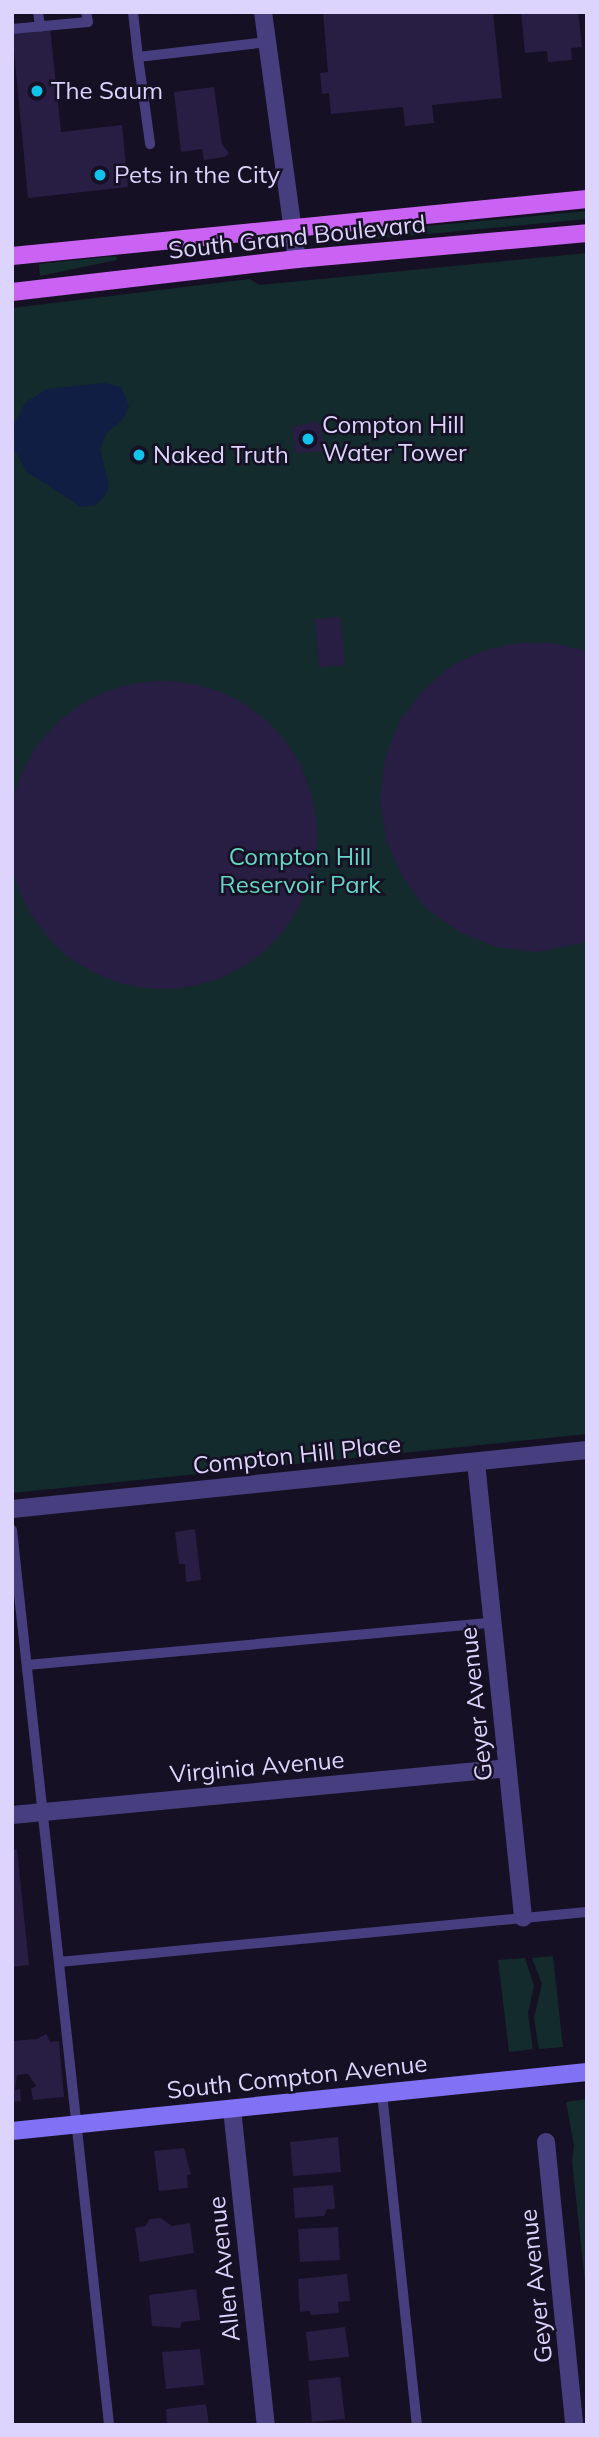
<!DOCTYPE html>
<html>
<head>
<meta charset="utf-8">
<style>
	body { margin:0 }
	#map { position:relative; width:599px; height:2437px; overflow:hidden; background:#151023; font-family:Mulish,sans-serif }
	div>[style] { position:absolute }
	.green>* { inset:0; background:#132b2c }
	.water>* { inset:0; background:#0f1e42 }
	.building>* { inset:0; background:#281d42 }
	.round { border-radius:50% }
	.service>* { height:10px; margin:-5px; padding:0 5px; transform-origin:5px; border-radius:5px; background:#463e7e }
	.minor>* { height:18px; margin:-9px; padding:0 9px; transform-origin:9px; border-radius:9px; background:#463e7e }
	.tertiary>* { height:18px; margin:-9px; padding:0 9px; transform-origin:9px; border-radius:9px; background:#463e7e }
	.secondary>* { height:18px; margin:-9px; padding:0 9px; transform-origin:9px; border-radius:9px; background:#8172f5 }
	.primary>* { height:18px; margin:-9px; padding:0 9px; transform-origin:9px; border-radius:9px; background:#ca63f4 }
	.dots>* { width:19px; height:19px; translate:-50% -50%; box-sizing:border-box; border:4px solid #151023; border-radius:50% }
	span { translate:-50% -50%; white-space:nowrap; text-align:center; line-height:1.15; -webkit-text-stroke:5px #151023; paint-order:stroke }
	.poi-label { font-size:24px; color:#dcd4fc }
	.left { translate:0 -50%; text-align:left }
	.street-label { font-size:24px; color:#dcd4fc }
	.park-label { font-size:24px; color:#65d7c4 }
	.frame { position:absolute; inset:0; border:14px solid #dcd4fc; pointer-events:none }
</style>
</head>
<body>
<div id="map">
	<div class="green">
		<div style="clip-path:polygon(587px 211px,587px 219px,343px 242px,342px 234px)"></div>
		<div style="clip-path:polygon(587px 253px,587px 1434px,12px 1493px,12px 308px,250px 279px,259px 285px)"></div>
		<div style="clip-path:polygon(116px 256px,117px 260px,40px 276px,39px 264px)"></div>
		<div style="clip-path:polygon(553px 1956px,563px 2047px,539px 2049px,534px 2018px,542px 1984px,532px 1958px)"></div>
		<div style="clip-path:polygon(525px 1958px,534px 1986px,528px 2013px,533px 2049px,509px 2052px,498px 1960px)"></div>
		<div style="clip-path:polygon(587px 2099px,587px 2300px,572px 2161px,574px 2145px,566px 2102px)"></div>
	</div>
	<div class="water">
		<div style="clip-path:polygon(104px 383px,121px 387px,129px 406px,123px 419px,106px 434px,100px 449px,109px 486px,106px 494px,96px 505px,81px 507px,27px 472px,15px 451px,14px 424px,26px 402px,47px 389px)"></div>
	</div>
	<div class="building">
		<div style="clip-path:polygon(323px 12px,493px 12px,502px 98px,432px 105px,434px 123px,405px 126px,403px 107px,331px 114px,329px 93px,322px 94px,320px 73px,328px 72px)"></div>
		<div style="clip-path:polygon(521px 12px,578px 12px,582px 47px,571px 48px,572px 60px,548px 62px,547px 51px,525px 53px)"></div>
		<div style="clip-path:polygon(50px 27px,61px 132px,122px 125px,128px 187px,28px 198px,12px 31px)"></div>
		<div style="clip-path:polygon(214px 87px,222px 144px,229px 153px,225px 157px,204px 160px,202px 149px,181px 152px,174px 92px)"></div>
		<div style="clip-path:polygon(316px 422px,322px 427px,322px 451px,295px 453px,292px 427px)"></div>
		<div style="clip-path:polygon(340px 617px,345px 665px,319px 667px,315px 619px)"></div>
		<div style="clip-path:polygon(519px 643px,553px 643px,587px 651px,587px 942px,536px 952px,496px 947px,459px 932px,426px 908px,402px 876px,386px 839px,380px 799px,385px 759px,399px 722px,423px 690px,454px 664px,485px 650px)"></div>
		<div class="round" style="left:9px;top:681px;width:308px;height:308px"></div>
		<div style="clip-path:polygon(195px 1529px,201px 1580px,186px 1582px,185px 1564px,179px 1564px,175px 1532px)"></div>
		<div style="clip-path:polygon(17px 1849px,29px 1965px,12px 1967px,12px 1850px)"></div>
		<div style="clip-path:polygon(46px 2034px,50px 2042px,59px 2041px,64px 2097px,33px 2100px,31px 2089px,36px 2086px,28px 2074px,17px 2075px,15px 2090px,20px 2089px,21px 2101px,12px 2102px,12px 2041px,37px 2039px)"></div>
		<div style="clip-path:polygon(338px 2137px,341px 2172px,293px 2176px,290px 2142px)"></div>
		<div style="clip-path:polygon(184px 2148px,191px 2174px,187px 2175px,188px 2188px,159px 2191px,154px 2151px)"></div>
		<div style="clip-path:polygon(333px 2185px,335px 2209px,327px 2209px,324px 2216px,295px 2218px,293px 2188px)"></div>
		<div style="clip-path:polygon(161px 2218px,172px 2226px,190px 2223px,194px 2253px,140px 2262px,135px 2228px,145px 2226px,150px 2219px)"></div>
		<div style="clip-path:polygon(338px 2227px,340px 2260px,300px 2262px,298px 2229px)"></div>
		<div style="clip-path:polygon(347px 2274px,350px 2301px,338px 2302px,339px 2313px,311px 2315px,310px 2311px,300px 2312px,298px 2279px)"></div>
		<div style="clip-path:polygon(196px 2289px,200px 2320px,182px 2322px,180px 2328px,152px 2326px,149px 2295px)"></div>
		<div style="clip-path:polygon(345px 2327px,349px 2357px,309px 2361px,306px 2332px)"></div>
		<div style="clip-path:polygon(200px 2349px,204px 2385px,166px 2389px,162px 2352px)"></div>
		<div style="clip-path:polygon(340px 2377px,345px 2419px,312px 2422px,308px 2380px)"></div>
		<div style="clip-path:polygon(206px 2404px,209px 2425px,167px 2425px,166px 2409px)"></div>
	</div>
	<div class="service">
		<div style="left:38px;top:12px;width:15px;rotate:82deg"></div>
		<div style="left:133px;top:12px;width:45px;rotate:83.7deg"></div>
		<div style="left:138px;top:57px;width:130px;rotate:-6.6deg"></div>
		<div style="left:12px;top:29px;width:76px;rotate:-5.3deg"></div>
		<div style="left:88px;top:22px;width:10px;rotate:-101deg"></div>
		<div style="left:138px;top:57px;width:88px;rotate:82.1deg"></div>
		<div style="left:12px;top:1530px;width:900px;rotate:83.81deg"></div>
		<div style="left:27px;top:1665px;width:468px;rotate:-5.2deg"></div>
		<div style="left:59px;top:1962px;width:530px;rotate:-5.41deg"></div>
		<div style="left:382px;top:2093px;width:334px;rotate:84deg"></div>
	</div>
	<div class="minor">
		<div style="left:476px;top:1462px;width:458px;rotate:84.1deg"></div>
		<div style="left:12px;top:1509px;width:578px;rotate:-5.86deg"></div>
		<div style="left:12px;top:1815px;width:497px;rotate:-5.4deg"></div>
		<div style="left:232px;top:2109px;width:318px;rotate:83.9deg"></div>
		<div style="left:546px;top:2142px;width:284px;rotate:84.3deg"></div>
	</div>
	<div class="tertiary">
		<div style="left:263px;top:12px;width:249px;rotate:82.2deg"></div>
	</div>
	<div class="secondary">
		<div style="left:12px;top:2131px;width:578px;rotate:-5.86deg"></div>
	</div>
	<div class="primary">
		<div style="left:12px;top:256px;width:578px;rotate:-5.66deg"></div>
		<div style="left:12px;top:292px;width:287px;rotate:-6.6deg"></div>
		<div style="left:297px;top:259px;width:291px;rotate:-5.1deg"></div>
	</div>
	<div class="dots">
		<div style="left:37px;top:91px;background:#11c2eb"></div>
		<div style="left:100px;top:175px;background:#11c2eb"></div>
		<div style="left:308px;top:439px;background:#11c2eb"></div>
		<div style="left:139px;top:455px;background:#11c2eb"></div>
	</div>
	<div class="poi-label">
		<span class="left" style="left:51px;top:91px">The Saum</span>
		<span class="left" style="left:114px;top:175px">Pets in the City</span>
		<span class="left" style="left:322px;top:439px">Compton Hill<br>Water Tower</span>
		<span class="left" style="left:153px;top:455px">Naked Truth</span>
	</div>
	<div class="street-label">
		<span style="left:297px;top:237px;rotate:-6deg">South Grand Boulevard</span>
		<span style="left:297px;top:1455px;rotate:-6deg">Compton Hill Place</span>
		<span style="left:476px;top:1704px;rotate:-96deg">Geyer Avenue</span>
		<span style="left:257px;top:1767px;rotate:-5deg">Virginia Avenue</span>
		<span style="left:297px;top:2077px;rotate:-6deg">South Compton Avenue</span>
		<span style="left:224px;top:2269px;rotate:-96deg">Allen Avenue</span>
		<span style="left:536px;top:2286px;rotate:-96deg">Geyer Avenue</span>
	</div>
	<div class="park-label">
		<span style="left:300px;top:871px">Compton Hill<br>Reservoir Park</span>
	</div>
	<div class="frame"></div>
</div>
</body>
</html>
